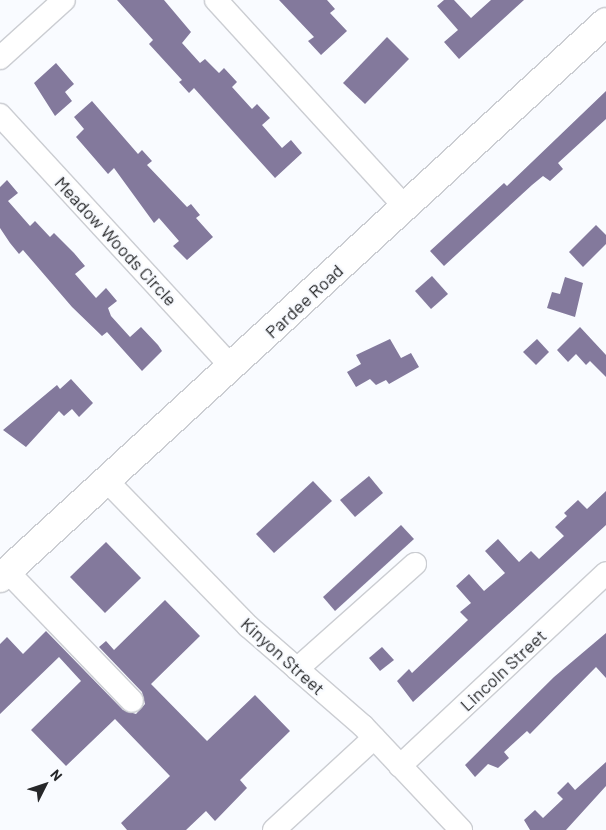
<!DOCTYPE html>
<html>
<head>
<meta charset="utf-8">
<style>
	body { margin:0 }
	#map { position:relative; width:606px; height:830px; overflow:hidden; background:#f9fbff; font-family:Barlow,sans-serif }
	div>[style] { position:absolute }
	.building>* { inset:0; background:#83799c }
	.roads { filter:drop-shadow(1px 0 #cbcdd2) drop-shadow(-1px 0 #cbcdd2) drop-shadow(0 1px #cbcdd2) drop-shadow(0 -1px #cbcdd2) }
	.minor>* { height:22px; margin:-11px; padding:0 11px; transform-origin:11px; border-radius:11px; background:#fff }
	.major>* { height:28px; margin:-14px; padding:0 14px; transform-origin:14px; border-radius:14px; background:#fff }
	span { translate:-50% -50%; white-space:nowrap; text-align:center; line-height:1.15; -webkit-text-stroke:5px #f9fbff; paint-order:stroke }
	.street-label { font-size:18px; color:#262729 }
	.north { position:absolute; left:20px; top:760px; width:50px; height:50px; -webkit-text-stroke:4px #f9fbff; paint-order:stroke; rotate:49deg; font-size:14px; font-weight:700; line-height:20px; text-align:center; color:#262729 }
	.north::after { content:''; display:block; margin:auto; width:18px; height:22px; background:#262729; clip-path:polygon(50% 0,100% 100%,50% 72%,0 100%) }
</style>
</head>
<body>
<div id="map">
	<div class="building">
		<div style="clip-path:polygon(117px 0,164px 0,191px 32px,182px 43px,200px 63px,205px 59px,219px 73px,224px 68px,237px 82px,232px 87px,252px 109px,257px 104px,270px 118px,262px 125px,282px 148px,291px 140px,302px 153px,275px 178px,194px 88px,189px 93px,179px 82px,182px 80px,149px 44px,153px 40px)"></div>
		<div style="clip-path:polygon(279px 0,327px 0,335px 9px,330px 13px,347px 31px,321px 55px,308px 41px,314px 37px)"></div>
		<div style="clip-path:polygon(444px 0,454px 0,471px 18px,491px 0,524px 0,459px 59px,444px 42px,458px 30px,437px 6px)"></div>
		<div style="clip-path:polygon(387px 37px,409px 59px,365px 104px,343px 83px)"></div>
		<div style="clip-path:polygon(56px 63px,74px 84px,65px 92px,72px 101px,55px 116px,34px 83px)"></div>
		<div style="clip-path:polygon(606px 91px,606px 119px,558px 163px,563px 169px,550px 181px,543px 176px,532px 185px,444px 266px,430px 251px,504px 183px,507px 186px)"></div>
		<div style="clip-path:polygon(92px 101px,138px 154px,142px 150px,152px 161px,147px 165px,187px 207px,191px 204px,200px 215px,196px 218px,213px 237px,187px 260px,173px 246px,179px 241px,159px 218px,154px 223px,114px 168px,108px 174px,76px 137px,84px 129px,74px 117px)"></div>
		<div style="clip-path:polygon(7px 180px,18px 193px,8px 201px,30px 226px,35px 221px,50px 237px,54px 233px,74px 253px,85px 266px,75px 274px,96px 298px,106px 288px,117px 301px,108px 308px,111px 316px,130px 337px,141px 327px,158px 345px,162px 351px,142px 371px,107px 332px,102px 336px,72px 307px,23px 250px,19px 254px,10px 243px,0 228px,0 187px)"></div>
		<div style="clip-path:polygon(596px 225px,606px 235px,606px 244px,583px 267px,569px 252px)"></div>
		<div style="clip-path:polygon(432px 276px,448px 294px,431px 309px,415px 291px)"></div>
		<div style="clip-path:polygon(565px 277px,583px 283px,575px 317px,547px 308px,552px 292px,560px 294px)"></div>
		<div style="clip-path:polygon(580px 327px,606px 355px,606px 377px,590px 361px,586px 365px,576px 354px,568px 362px,557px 350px)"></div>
		<div style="clip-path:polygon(390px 339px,401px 358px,411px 353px,419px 367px,389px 384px,386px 380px,376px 385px,370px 379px,356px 387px,347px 372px,361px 364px,356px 355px)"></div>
		<div style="clip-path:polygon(537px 339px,549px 352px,536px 365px,523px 352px)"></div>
		<div style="clip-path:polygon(71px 379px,93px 403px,79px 417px,72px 409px,64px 416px,59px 411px,26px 447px,3px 430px,57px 385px,60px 389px)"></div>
		<div style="clip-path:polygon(369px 476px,383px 493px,355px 517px,340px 500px)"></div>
		<div style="clip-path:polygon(313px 481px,332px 501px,274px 553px,256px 534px)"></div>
		<div style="clip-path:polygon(606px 491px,606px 525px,413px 702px,397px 681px,409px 669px,412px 673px,468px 620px,460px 612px,471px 603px,456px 586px,469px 574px,484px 591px,505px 573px,485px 551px,498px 539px,519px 562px,531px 551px,539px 559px,564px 536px,555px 527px,567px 516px,564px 513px,578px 500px,587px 509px)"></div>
		<div style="clip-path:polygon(401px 525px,414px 539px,335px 611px,323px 597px)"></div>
		<div style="clip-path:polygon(106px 542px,141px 578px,105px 613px,70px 577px)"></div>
		<div style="clip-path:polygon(165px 600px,200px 636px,151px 684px,207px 741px,255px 695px,290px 731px,240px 780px,247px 788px,215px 821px,206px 811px,186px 830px,127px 830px,121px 823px,170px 776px,115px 719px,66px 766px,31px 730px,81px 681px,59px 657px,0 714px,0 644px,7px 637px,23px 654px,46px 631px,123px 710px,136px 714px,145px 704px,142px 692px,99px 647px,106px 641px,114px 650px)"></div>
		<div style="clip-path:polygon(606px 633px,606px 678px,596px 667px,530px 734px,527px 731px,504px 752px,509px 758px,498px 768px,488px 764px,475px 777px,465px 765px,554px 677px)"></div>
		<div style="clip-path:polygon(382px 647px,394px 660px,380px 671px,369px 658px)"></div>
		<div style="clip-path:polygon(606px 762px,606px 786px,566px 830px,530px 830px,524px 820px,535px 810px,543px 818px,563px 799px,557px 793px,568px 782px,575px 790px)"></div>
	</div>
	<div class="roads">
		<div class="minor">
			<div style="left:216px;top:0;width:280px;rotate:47.6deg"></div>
			<div style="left:0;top:58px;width:86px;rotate:-42.2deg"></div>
			<div style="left:0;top:115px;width:343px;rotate:47.4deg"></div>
			<div style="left:106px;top:480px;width:204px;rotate:45.8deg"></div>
			<div style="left:248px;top:626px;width:152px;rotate:41deg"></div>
			<div style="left:363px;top:726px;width:143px;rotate:46.7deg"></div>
			<div style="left:7px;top:571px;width:180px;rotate:46.1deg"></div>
			<div style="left:297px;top:669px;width:158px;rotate:-41.7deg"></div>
			<div style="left:400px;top:766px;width:282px;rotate:-43.1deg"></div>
			<div style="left:274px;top:830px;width:136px;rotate:-42.6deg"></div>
		</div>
		<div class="major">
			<div style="left:0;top:578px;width:822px;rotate:-42.54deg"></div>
		</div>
	</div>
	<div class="street-label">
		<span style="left:116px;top:241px;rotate:47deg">Meadow Woods Circle</span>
		<span style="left:304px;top:301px;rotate:-43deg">Pardee Road</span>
		<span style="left:283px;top:656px;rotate:42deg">Kinyon Street</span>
		<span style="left:503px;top:670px;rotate:-43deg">Lincoln Street</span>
	</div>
	<div class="north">N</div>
</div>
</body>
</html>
